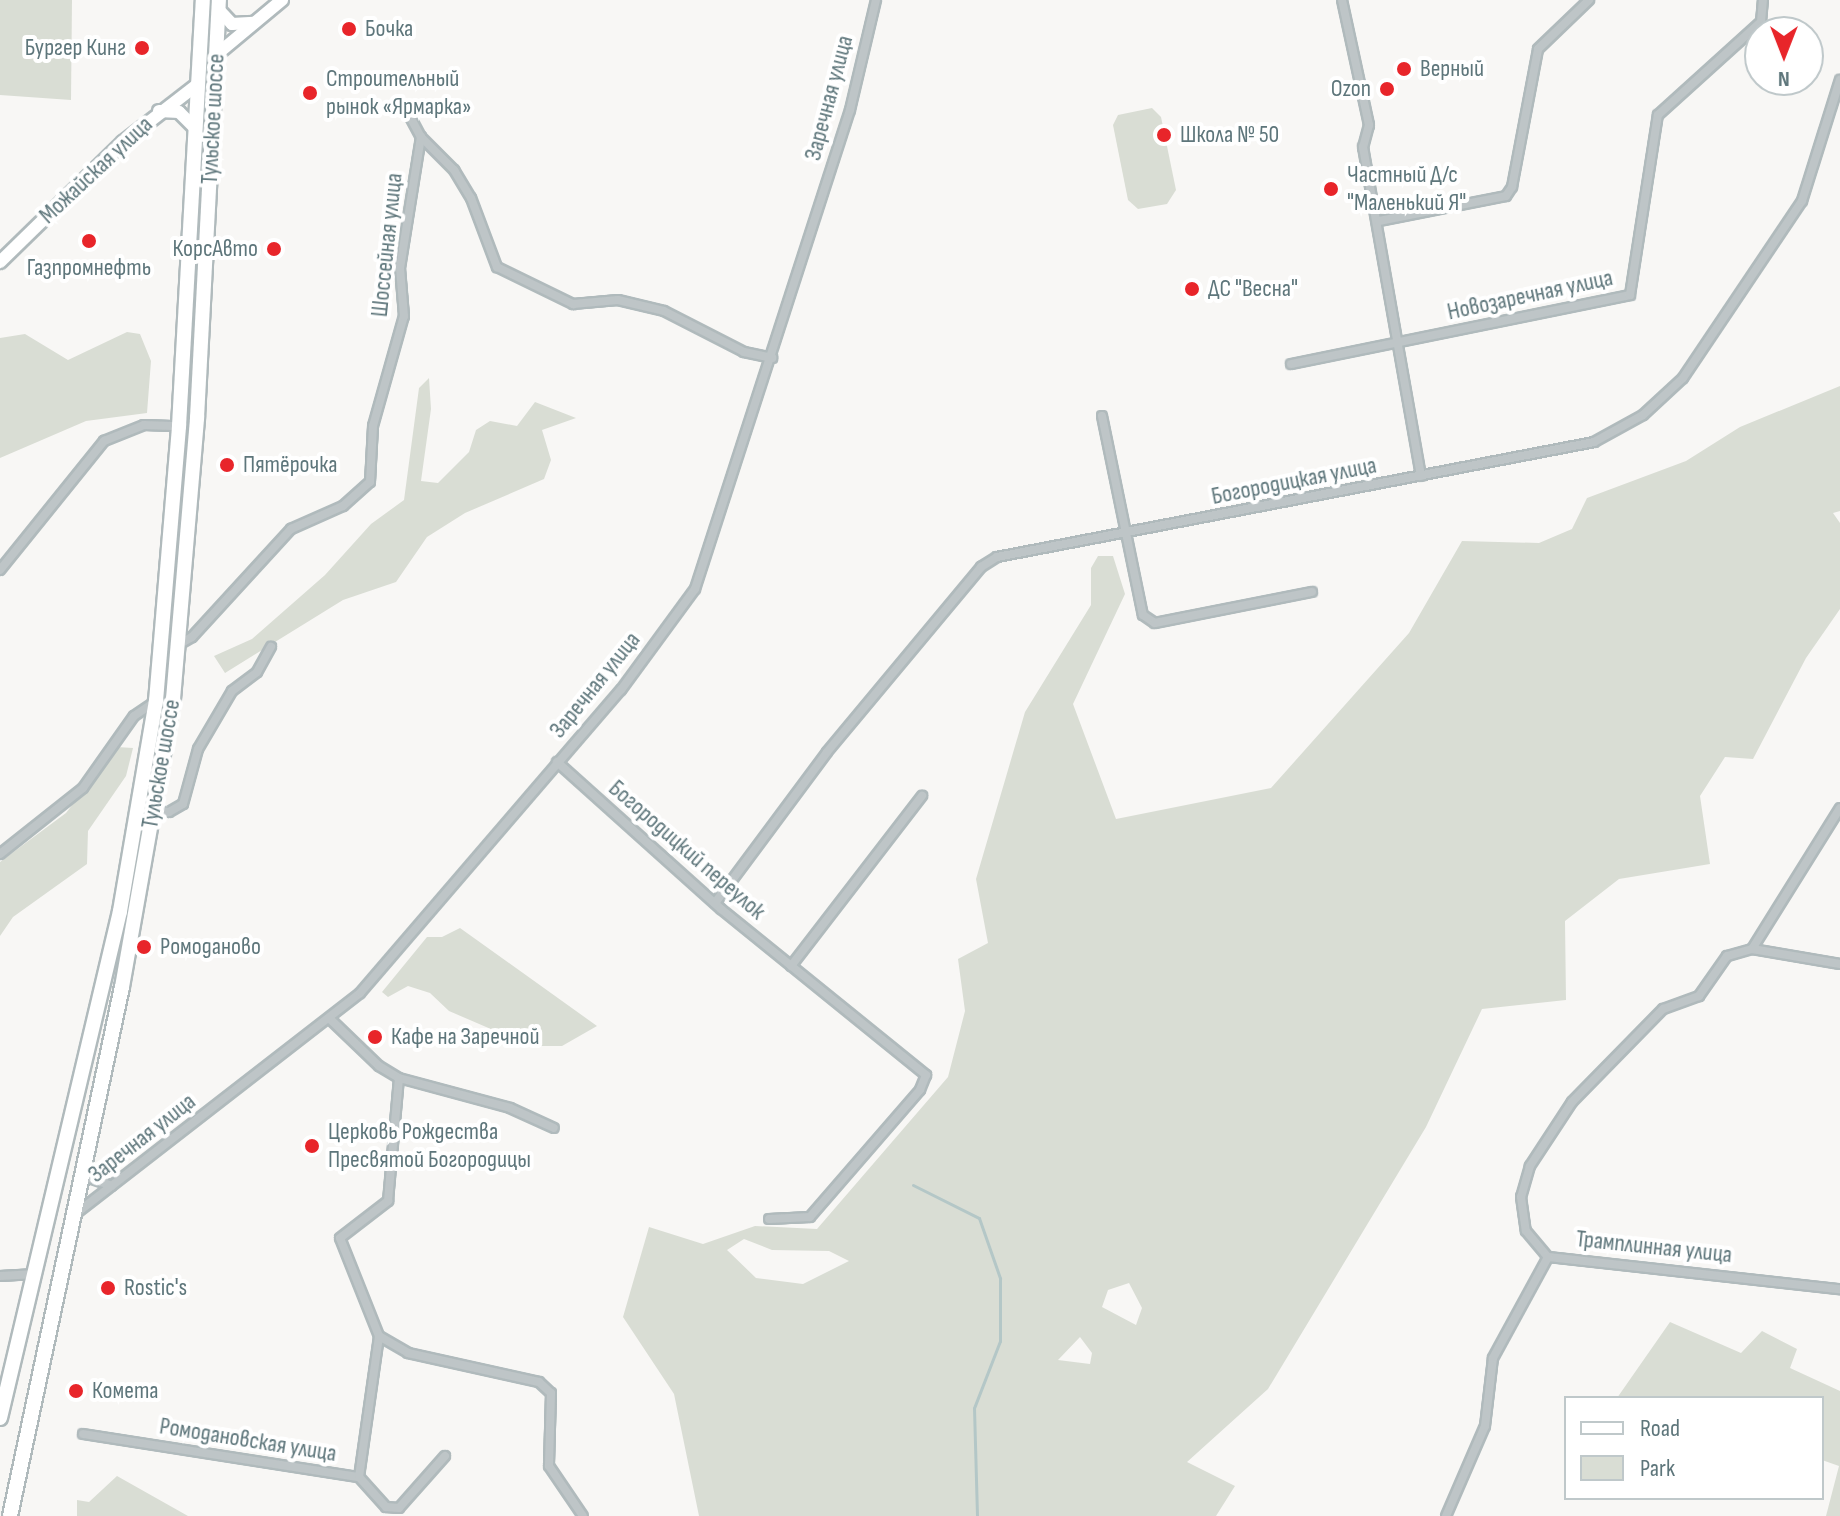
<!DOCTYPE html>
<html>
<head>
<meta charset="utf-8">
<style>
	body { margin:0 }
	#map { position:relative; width:1840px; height:1516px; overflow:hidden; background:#f8f7f5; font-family:"Sofia Sans Condensed",sans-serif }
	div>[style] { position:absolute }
	.green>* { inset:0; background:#d9ddd4 }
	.stream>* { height:3px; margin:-1.5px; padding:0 1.5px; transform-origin:1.5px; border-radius:1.5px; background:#b4c7c7 }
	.roads { filter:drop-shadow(2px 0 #b0babc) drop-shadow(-2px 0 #b0babc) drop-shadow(0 2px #b0babc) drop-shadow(0 -2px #b0babc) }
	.street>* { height:8px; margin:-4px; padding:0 4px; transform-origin:4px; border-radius:4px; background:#bec5c7 }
	.secondary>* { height:12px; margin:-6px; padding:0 6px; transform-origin:6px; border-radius:6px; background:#fff }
	.primary>* { height:14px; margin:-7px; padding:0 7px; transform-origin:7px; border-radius:7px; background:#fff }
	.dots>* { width:22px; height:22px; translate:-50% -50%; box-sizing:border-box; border:4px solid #fff; border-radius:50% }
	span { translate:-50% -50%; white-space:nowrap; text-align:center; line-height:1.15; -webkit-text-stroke:8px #fff; paint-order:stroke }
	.poi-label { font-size:24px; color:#5e767b }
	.left { translate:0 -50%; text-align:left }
	.right { translate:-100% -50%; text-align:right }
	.street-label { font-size:24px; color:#5e767b }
	.legend { position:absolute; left:1564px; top:1396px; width:260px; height:104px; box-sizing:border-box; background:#fff; border:2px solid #bfc8ca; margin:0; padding:10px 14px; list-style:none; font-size:24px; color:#5e767b }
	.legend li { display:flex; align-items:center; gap:16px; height:40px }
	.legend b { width:40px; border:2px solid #bfc8ca }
	.north { position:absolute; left:1744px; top:16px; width:80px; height:80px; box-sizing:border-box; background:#fff; border:2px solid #bfc8ca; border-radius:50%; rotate:180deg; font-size:22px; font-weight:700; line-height:32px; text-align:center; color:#5e767b }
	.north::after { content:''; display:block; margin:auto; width:28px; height:36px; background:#e8252a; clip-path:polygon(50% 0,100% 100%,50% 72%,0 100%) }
</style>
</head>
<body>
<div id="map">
	<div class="green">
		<div style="clip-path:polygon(0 0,72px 0,71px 100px,0 95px)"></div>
		<div style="clip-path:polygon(1152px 108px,1161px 117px,1176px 190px,1167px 204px,1138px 209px,1128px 200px,1113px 125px,1118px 115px)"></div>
		<div style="clip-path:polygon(127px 332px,140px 334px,151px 361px,147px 413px,86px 421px,0 458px,0 338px,25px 334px,68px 360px)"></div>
		<div style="clip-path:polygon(429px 378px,431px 409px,421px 481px,438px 483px,469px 452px,476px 430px,490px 421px,517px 426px,535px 402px,576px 418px,542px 430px,551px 460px,544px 479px,465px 513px,427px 537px,396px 582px,343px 600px,225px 673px,214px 656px,252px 639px,325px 575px,371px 524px,404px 500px,419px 388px)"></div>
		<div style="clip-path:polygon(evenodd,1840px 386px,1840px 511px,1833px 513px,1840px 523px,1840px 609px,1806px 658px,1753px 759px,1725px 757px,1700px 796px,1710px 864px,1619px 879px,1565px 921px,1566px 1000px,1482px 1009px,1426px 1127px,1268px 1389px,1187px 1462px,1235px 1486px,1216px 1516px,699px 1516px,674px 1394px,623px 1317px,649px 1227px,703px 1244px,755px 1226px,817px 1229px,948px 1077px,965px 1011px,958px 959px,988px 943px,976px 879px,1025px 712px,1091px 605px,1091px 568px,1098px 556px,1113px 556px,1125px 594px,1073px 704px,1116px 819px,1271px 788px,1409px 633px,1462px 541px,1539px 543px,1572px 529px,1587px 498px,1686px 461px,1740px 427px,1840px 386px,744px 1239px,772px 1250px,829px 1251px,849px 1261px,803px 1284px,756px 1278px,727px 1250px,744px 1239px,1840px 386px,1129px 1283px,1142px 1308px,1136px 1325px,1102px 1307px,1108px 1290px,1129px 1283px,1840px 386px,1080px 1337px,1092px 1353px,1090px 1364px,1058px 1360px,1080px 1337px)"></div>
		<div style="clip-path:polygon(117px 747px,133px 748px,126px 776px,88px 831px,87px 864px,13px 917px,0 936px,0 862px,66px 813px)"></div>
		<div style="clip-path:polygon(460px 928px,597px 1026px,562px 1046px,530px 1046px,449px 1011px,430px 993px,408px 986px,388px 997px,382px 992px,427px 937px,442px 937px)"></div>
		<div style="clip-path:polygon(1670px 1322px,1741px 1353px,1762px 1331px,1797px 1349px,1790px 1368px,1840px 1391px,1840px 1516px,1826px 1516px,1839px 1466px,1822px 1460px,1822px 1398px,1617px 1398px)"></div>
		<div style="clip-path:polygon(117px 1476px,188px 1516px,77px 1516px,77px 1500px,89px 1502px)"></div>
	</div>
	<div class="stream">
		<div style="left:913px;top:1185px;width:74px;rotate:26.6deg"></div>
		<div style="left:979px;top:1218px;width:64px;rotate:70.7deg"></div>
		<div style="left:1000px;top:1278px;width:63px;rotate:90deg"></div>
		<div style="left:1000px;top:1341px;width:72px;rotate:111.2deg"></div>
		<div style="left:974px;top:1408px;width:108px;rotate:88.4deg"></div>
	</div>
	<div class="roads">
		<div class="street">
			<div style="left:1342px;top:0;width:128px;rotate:77.8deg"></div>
			<div style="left:1369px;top:125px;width:23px;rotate:105deg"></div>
			<div style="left:1363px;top:147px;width:334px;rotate:80deg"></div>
			<div style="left:407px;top:111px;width:30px;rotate:62deg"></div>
			<div style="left:421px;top:137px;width:47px;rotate:45deg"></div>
			<div style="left:454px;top:170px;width:33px;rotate:59deg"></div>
			<div style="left:471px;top:198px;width:74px;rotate:69.4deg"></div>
			<div style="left:497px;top:267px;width:85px;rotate:26deg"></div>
			<div style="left:573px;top:304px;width:45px;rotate:-5.1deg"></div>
			<div style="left:618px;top:300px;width:47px;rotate:13.4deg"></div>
			<div style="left:664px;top:311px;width:90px;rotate:27.1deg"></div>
			<div style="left:744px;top:352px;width:29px;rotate:12deg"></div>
			<div style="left:1379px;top:221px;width:129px;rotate:-11.1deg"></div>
			<div style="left:1506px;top:196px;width:11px;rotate:-56deg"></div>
			<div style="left:1512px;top:187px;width:140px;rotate:-79.3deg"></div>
			<div style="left:1538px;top:49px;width:71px;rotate:-43.9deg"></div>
			<div style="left:1291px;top:364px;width:346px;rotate:-11.5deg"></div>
			<div style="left:1630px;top:295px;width:182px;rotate:-81.2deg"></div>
			<div style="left:1658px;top:115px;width:139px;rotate:-42.1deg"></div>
			<div style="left:1761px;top:22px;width:22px;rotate:-85deg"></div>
			<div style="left:1102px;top:416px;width:203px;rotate:78.4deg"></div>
			<div style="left:1143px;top:615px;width:14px;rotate:34deg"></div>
			<div style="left:1155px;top:623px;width:160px;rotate:-11.2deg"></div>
			<div style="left:0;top:570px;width:166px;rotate:-51.1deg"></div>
			<div style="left:104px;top:441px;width:43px;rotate:-21.8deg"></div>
			<div style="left:144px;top:425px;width:35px;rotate:2deg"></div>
			<div style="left:178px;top:645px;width:16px;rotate:-30deg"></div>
			<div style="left:192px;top:637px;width:147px;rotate:-47.5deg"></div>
			<div style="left:291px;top:529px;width:57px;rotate:-23.9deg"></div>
			<div style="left:343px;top:506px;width:36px;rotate:-42deg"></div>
			<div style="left:370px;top:482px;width:56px;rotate:-86.9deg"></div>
			<div style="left:373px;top:426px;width:114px;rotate:-74.3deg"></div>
			<div style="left:404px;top:316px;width:48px;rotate:-94.8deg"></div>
			<div style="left:400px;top:268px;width:133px;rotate:-80.9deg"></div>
			<div style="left:557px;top:762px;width:220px;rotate:41.9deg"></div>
			<div style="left:721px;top:909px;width:264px;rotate:39deg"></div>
			<div style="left:926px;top:1075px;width:16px;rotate:112deg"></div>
			<div style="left:920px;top:1090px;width:168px;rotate:130.9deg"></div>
			<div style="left:810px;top:1217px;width:41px;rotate:177.2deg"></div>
			<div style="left:153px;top:810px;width:16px;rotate:7deg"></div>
			<div style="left:169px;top:812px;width:16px;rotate:-30deg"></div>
			<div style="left:183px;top:804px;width:57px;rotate:-74.7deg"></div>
			<div style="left:198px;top:749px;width:67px;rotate:-59.6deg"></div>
			<div style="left:232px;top:691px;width:31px;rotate:-37deg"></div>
			<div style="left:257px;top:672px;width:29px;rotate:-61deg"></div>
			<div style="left:0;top:854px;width:106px;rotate:-38.5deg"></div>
			<div style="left:83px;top:788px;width:88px;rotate:-54.7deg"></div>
			<div style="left:134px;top:716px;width:25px;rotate:-34deg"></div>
			<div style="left:715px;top:903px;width:188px;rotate:-53.4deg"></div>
			<div style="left:827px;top:752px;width:241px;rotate:-50.2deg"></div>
			<div style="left:981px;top:567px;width:19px;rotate:-32deg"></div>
			<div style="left:997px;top:557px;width:608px;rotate:-10.9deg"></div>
			<div style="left:1594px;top:442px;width:56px;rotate:-28.9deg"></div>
			<div style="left:1643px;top:415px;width:54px;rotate:-42.8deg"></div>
			<div style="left:1683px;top:378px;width:213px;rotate:-56.1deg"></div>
			<div style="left:1802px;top:201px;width:127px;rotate:-72.6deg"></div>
			<div style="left:1752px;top:949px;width:166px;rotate:-58deg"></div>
			<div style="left:1840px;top:964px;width:89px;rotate:-170.3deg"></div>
			<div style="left:1752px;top:949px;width:26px;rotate:164deg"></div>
			<div style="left:1727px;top:956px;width:49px;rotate:125deg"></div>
			<div style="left:1699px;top:996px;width:38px;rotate:160deg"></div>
			<div style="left:1663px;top:1009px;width:130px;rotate:134.4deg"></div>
			<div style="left:1572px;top:1102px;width:77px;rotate:123.3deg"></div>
			<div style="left:1530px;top:1166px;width:32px;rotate:106deg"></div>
			<div style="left:1521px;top:1197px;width:34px;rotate:82deg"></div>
			<div style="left:1526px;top:1231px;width:34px;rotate:50deg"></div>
			<div style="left:1548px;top:1257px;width:294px;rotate:6.3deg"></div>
			<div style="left:791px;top:966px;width:215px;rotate:-52.4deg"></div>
			<div style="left:330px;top:1019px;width:68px;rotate:43.8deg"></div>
			<div style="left:379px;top:1066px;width:23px;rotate:31deg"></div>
			<div style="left:399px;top:1078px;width:115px;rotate:15.1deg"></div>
			<div style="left:510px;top:1108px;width:48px;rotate:24.4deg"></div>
			<div style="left:83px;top:1170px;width:10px;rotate:53deg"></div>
			<div style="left:89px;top:1178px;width:24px;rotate:19deg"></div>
			<div style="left:74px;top:1215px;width:362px;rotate:-37.8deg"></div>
			<div style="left:360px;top:993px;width:400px;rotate:-49.3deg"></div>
			<div style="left:621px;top:690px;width:125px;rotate:-53.8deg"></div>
			<div style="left:695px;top:589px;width:503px;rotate:-72.07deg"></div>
			<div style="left:850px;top:110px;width:113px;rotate:-76.7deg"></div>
			<div style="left:0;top:1276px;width:36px;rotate:-3deg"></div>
			<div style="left:379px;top:1336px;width:105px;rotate:-111.7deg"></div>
			<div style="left:340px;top:1238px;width:61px;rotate:-37.6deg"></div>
			<div style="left:388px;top:1201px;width:123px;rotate:-84.9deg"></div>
			<div style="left:83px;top:1434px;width:279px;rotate:8.9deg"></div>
			<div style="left:445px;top:1456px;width:69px;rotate:131.5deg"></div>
			<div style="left:399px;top:1508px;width:13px;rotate:-176deg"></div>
			<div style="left:386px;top:1507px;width:40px;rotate:-132deg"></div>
			<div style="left:359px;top:1477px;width:142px;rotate:-81.9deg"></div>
			<div style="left:379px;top:1336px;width:34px;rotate:30deg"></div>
			<div style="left:408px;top:1353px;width:134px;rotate:12.5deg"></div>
			<div style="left:539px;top:1382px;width:16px;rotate:43deg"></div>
			<div style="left:551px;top:1393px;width:73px;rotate:91.6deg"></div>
			<div style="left:549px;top:1466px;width:60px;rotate:55.8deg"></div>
			<div style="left:1446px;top:1516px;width:98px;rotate:-66.6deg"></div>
			<div style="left:1485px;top:1426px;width:68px;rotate:-83.3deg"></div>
			<div style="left:1493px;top:1358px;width:115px;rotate:-61.4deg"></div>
		</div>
		<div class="secondary">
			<div style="left:219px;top:10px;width:19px;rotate:47deg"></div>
			<div style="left:232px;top:24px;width:22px;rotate:-3deg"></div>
			<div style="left:216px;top:55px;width:86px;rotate:-39.8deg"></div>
			<div style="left:159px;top:111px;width:20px;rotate:3deg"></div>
			<div style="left:179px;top:112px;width:24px;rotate:45deg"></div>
			<div style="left:0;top:262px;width:172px;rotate:-44.3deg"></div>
			<div style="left:123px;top:142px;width:95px;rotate:-37.7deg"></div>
		</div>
		<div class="primary">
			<div style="left:0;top:1418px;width:521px;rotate:-76.68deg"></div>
			<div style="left:120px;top:911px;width:213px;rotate:-80.3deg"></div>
			<div style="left:156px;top:701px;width:276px;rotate:-85.2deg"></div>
			<div style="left:179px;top:426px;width:427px;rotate:-86.8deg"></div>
			<div style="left:10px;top:1516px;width:541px;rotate:-78.05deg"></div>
			<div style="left:122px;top:987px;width:292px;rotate:-80deg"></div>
			<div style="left:173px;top:699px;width:282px;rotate:-85.1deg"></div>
			<div style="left:197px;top:418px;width:419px;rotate:-87deg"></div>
		</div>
	</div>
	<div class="dots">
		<div style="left:349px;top:29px;background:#e8252a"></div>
		<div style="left:142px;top:48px;background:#e8252a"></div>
		<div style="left:1404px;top:69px;background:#e8252a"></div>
		<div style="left:1387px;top:89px;background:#e8252a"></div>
		<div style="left:310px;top:93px;background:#e8252a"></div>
		<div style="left:1164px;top:135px;background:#e8252a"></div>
		<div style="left:1331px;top:189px;background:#e8252a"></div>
		<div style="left:89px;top:241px;background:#e8252a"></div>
		<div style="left:274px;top:249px;background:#e8252a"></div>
		<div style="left:1192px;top:289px;background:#e8252a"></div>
		<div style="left:227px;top:465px;background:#e8252a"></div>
		<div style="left:144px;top:947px;background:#e8252a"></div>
		<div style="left:375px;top:1037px;background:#e8252a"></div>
		<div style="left:312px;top:1146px;background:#e8252a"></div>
		<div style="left:108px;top:1288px;background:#e8252a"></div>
		<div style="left:76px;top:1391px;background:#e8252a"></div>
	</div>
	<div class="poi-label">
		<span class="left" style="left:365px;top:29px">Бочка</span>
		<span class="right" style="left:126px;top:48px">Бургер Кинг</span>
		<span class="left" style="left:1420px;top:69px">Верный</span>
		<span class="left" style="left:326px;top:93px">Строительный<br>рынок «Ярмарка»</span>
		<span class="right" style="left:1371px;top:89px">Ozon</span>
		<span class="left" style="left:1180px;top:135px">Школа № 50</span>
		<span class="left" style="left:1347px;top:189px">Частный Д/с<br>"Маленький Я"</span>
		<span class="right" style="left:258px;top:249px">КорсАвто</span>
		<span style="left:89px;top:268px">Газпромнефть</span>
		<span class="left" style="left:1208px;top:289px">ДС "Весна"</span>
		<span class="left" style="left:243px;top:465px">Пятёрочка</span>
		<span class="left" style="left:160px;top:947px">Ромоданово</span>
		<span class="left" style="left:391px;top:1037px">Кафе на Заречной</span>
		<span class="left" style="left:328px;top:1146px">Церковь Рождества<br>Пресвятой Богородицы</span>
		<span class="left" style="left:124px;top:1288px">Rostic's</span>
		<span class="left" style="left:92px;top:1391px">Комета</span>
	</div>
	<div class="street-label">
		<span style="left:829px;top:98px;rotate:-75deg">Заречная улица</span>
		<span style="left:213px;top:119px;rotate:-87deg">Тульское шоссе</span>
		<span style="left:96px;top:170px;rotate:-43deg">Можайская улица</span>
		<span style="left:387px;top:245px;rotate:-84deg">Шоссейная улица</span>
		<span style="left:1530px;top:295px;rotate:-12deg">Новозаречная улица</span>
		<span style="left:1294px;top:481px;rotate:-11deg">Богородицкая улица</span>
		<span style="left:595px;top:685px;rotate:-51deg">Заречная улица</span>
		<span style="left:161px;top:764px;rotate:-80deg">Тульское шоссе</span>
		<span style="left:687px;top:850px;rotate:41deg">Богородицкий переулок</span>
		<span style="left:142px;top:1138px;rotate:-38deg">Заречная улица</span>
		<span style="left:1654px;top:1247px;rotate:6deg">Трамплинная улица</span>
		<span style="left:248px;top:1440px;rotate:9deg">Ромодановская улица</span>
	</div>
	<ul class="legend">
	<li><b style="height:10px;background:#fff"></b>Road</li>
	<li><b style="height:22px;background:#d9ddd4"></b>Park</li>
	</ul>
	<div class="north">N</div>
</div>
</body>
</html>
